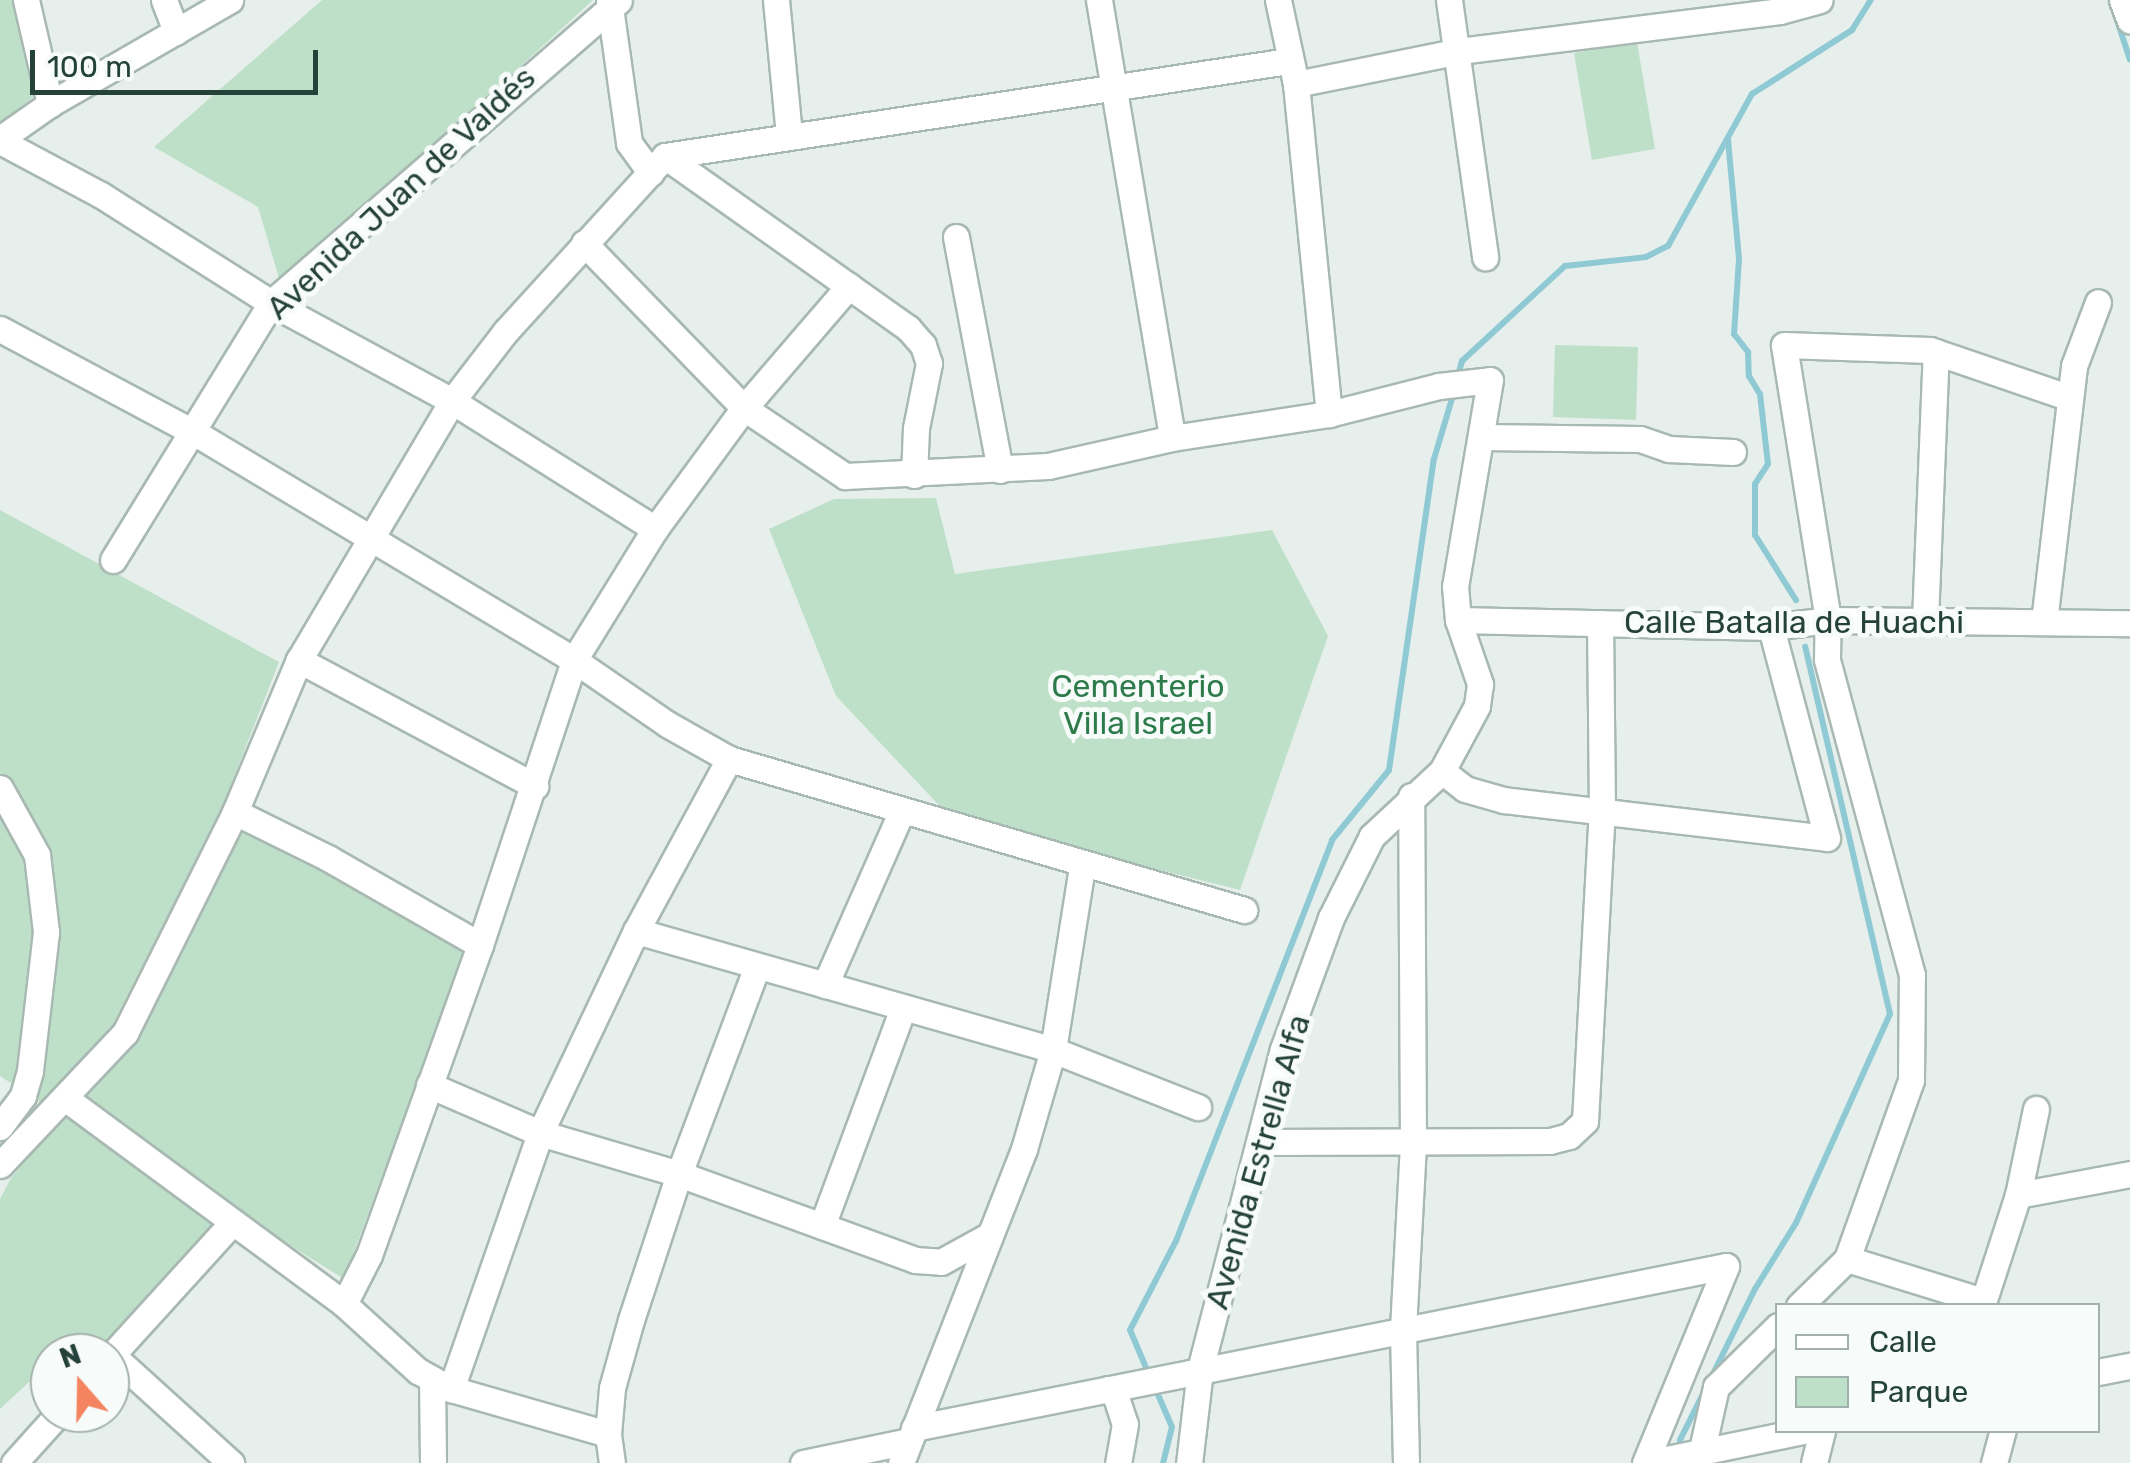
<!DOCTYPE html>
<html>
<head>
<meta charset="utf-8">
<style>
	body { margin:0 }
	#map { position:relative; width:2130px; height:1463px; overflow:hidden; background:#e6efeb; font-family:Rubik,sans-serif }
	div>[style] { position:absolute }
	.green>* { inset:0; background:#bfe0c8 }
	.stream>* { height:6px; margin:-3px; padding:0 3px; transform-origin:3px; border-radius:3px; background:#8ec9d4 }
	.roads { filter:drop-shadow(2px 0 #a8b8b2) drop-shadow(-2px 0 #a8b8b2) drop-shadow(0 2px #a8b8b2) drop-shadow(0 -2px #a8b8b2) }
	.minor>* { height:25px; margin:-12.5px; padding:0 12.5px; transform-origin:12.5px; border-radius:12.5px; background:#fff }
	span { translate:-50% -50%; white-space:nowrap; text-align:center; line-height:1.15; -webkit-text-stroke:10px #f7fbf9; paint-order:stroke }
	.street-label { font-size:32px; color:#24423a }
	.park-label { font-size:32px; color:#2d7a4b }
	.legend { position:absolute; left:1775px; top:1303px; width:325px; height:130px; box-sizing:border-box; background:#f7fbf9; border:2px solid #a3b1ad; margin:0; padding:12px 18px; list-style:none; font-size:30px; color:#24423a }
	.legend li { display:flex; align-items:center; gap:20px; height:50px }
	.legend b { width:50px; border:2px solid #a3b1ad }
	.north { position:absolute; left:30px; top:1333px; width:100px; height:100px; box-sizing:border-box; background:#f7fbf9; border:2px solid #a3b1ad; border-radius:50%; rotate:340deg; font-size:28px; font-weight:700; line-height:40px; text-align:center; color:#24423a }
	.north::after { content:''; display:block; margin:auto; width:35px; height:45px; background:#f4845f; clip-path:polygon(50% 0,100% 100%,50% 72%,0 100%) }
	.scale { position:absolute; left:30px; top:50px; width:288px; height:45px; box-sizing:border-box; border:5px solid #24423a; border-top:0; padding-left:12px; font-size:30px; line-height:35px; white-space:nowrap; color:#24423a; -webkit-text-stroke:8px #f7fbf9; paint-order:stroke }
</style>
</head>
<body>
<div id="map">
	<div class="green">
		<div style="clip-path:polygon(0 0,12px 0,33px 97px,0 125px)"></div>
		<div style="clip-path:polygon(322px 0,593px 0,281px 285px,258px 207px,154px 147px)"></div>
		<div style="clip-path:polygon(1637px 42px,1655px 149px,1592px 160px,1574px 53px)"></div>
		<div style="clip-path:polygon(1555px 345px,1638px 347px,1636px 420px,1553px 417px)"></div>
		<div style="clip-path:polygon(936px 498px,955px 574px,1272px 530px,1328px 636px,1240px 890px,951px 818px,836px 696px,769px 529px,834px 499px)"></div>
		<div style="clip-path:polygon(0 510px,279px 662px,220px 813px,466px 949px,344px 1279px,237px 1212px,101px 1353px,50px 1353px,50px 1370px,45px 1367px,0 1409px,0 1199px,11px 1178px,63px 1117px,0 1076px)"></div>
	</div>
	<div class="stream">
		<div style="left:2115px;top:14px;width:48px;rotate:71.9deg"></div>
		<div style="left:1728px;top:140px;width:120px;rotate:84.7deg"></div>
		<div style="left:1739px;top:259px;width:75px;rotate:93.8deg"></div>
		<div style="left:1734px;top:334px;width:23px;rotate:52deg"></div>
		<div style="left:1748px;top:352px;width:24px;rotate:88deg"></div>
		<div style="left:1749px;top:376px;width:21px;rotate:59deg"></div>
		<div style="left:1760px;top:394px;width:70px;rotate:83.5deg"></div>
		<div style="left:1768px;top:464px;width:24px;rotate:123deg"></div>
		<div style="left:1755px;top:484px;width:51px;rotate:90deg"></div>
		<div style="left:1755px;top:535px;width:77px;rotate:57.8deg"></div>
		<div style="left:1458px;top:375px;width:15px;rotate:-74deg"></div>
		<div style="left:1462px;top:361px;width:140px;rotate:-42.7deg"></div>
		<div style="left:1565px;top:266px;width:81px;rotate:-6.3deg"></div>
		<div style="left:1646px;top:257px;width:25px;rotate:-27deg"></div>
		<div style="left:1668px;top:246px;width:174px;rotate:-61.1deg"></div>
		<div style="left:1752px;top:94px;width:119px;rotate:-32.6deg"></div>
		<div style="left:1852px;top:30px;width:36px;rotate:-58deg"></div>
		<div style="left:1147px;top:1370px;width:43px;rotate:-113deg"></div>
		<div style="left:1130px;top:1330px;width:100px;rotate:-62.7deg"></div>
		<div style="left:1176px;top:1241px;width:430px;rotate:-68.7deg"></div>
		<div style="left:1332px;top:840px;width:90px;rotate:-50.8deg"></div>
		<div style="left:1389px;top:770px;width:314px;rotate:-81.8deg"></div>
		<div style="left:1434px;top:459px;width:70px;rotate:-73.4deg"></div>
		<div style="left:1712px;top:1376px;width:97px;rotate:-63.7deg"></div>
		<div style="left:1755px;top:1289px;width:78px;rotate:-58.2deg"></div>
		<div style="left:1796px;top:1223px;width:229px;rotate:-65.8deg"></div>
		<div style="left:1890px;top:1014px;width:377px;rotate:-103deg"></div>
		<div style="left:1156px;top:1390px;width:40px;rotate:66.6deg"></div>
		<div style="left:1172px;top:1427px;width:37px;rotate:104deg"></div>
		<div style="left:1680px;top:1440px;width:54px;rotate:-63.4deg"></div>
	</div>
	<div class="roads">
		<div class="minor">
			<div style="left:26px;top:0;width:107px;rotate:77deg"></div>
			<div style="left:164px;top:0;width:34px;rotate:69deg"></div>
			<div style="left:609px;top:0;width:144px;rotate:82deg"></div>
			<div style="left:629px;top:143px;width:37px;rotate:54deg"></div>
			<div style="left:776px;top:0;width:136px;rotate:84.5deg"></div>
			<div style="left:1099px;top:0;width:444px;rotate:80.5deg"></div>
			<div style="left:1278px;top:0;width:86px;rotate:77.9deg"></div>
			<div style="left:1296px;top:84px;width:332px;rotate:84.3deg"></div>
			<div style="left:1449px;top:0;width:260px;rotate:82deg"></div>
			<div style="left:2122px;top:0;width:22px;rotate:69deg"></div>
			<div style="left:1296px;top:84px;width:166px;rotate:-11.4deg"></div>
			<div style="left:1459px;top:51px;width:323px;rotate:-7.1deg"></div>
			<div style="left:1780px;top:11px;width:41px;rotate:-15.4deg"></div>
			<div style="left:0;top:139px;width:61px;rotate:-35deg"></div>
			<div style="left:50px;top:104px;width:208px;rotate:-30deg"></div>
			<div style="left:0;top:141px;width:115px;rotate:28.1deg"></div>
			<div style="left:101px;top:195px;width:201px;rotate:32.4deg"></div>
			<div style="left:271px;top:303px;width:206px;rotate:28.4deg"></div>
			<div style="left:452px;top:401px;width:240px;rotate:32.2deg"></div>
			<div style="left:665px;top:156px;width:298px;rotate:35.3deg"></div>
			<div style="left:908px;top:328px;width:23px;rotate:49deg"></div>
			<div style="left:923px;top:345px;width:19px;rotate:72deg"></div>
			<div style="left:929px;top:363px;width:66px;rotate:101.3deg"></div>
			<div style="left:916px;top:428px;width:47px;rotate:92.4deg"></div>
			<div style="left:956px;top:237px;width:237px;rotate:79.3deg"></div>
			<div style="left:584px;top:243px;width:230px;rotate:45.9deg"></div>
			<div style="left:744px;top:408px;width:122px;rotate:34deg"></div>
			<div style="left:845px;top:476px;width:203px;rotate:-2.8deg"></div>
			<div style="left:1048px;top:466px;width:127px;rotate:-12.7deg"></div>
			<div style="left:1172px;top:438px;width:159px;rotate:-8.7deg"></div>
			<div style="left:1329px;top:414px;width:114px;rotate:-14.3deg"></div>
			<div style="left:1439px;top:386px;width:51px;rotate:-6.7deg"></div>
			<div style="left:1490px;top:380px;width:209px;rotate:99.6deg"></div>
			<div style="left:1455px;top:586px;width:34px;rotate:85deg"></div>
			<div style="left:1458px;top:620px;width:68px;rotate:71deg"></div>
			<div style="left:1480px;top:684px;width:22px;rotate:98deg"></div>
			<div style="left:1477px;top:706px;width:74px;rotate:118.3deg"></div>
			<div style="left:1442px;top:771px;width:96px;rotate:137.1deg"></div>
			<div style="left:1372px;top:836px;width:92px;rotate:116.6deg"></div>
			<div style="left:1331px;top:918px;width:140px;rotate:110.1deg"></div>
			<div style="left:1283px;top:1049px;width:332px;rotate:104.5deg"></div>
			<div style="left:1200px;top:1370px;width:94px;rotate:96.7deg"></div>
			<div style="left:0;top:329px;width:221px;rotate:28.1deg"></div>
			<div style="left:195px;top:433px;width:442px;rotate:30.9deg"></div>
			<div style="left:574px;top:660px;width:113px;rotate:34.5deg"></div>
			<div style="left:667px;top:724px;width:71px;rotate:29.4deg"></div>
			<div style="left:729px;top:759px;width:537px;rotate:16.34deg"></div>
			<div style="left:1483px;top:437px;width:157px;rotate:0.7deg"></div>
			<div style="left:1640px;top:439px;width:31px;rotate:19deg"></div>
			<div style="left:1669px;top:449px;width:64px;rotate:2.7deg"></div>
			<div style="left:113px;top:560px;width:302px;rotate:-58.4deg"></div>
			<div style="left:271px;top:303px;width:461px;rotate:-41deg"></div>
			<div style="left:1458px;top:620px;width:313px;rotate:1.3deg"></div>
			<div style="left:1771px;top:627px;width:57px;rotate:-7deg"></div>
			<div style="left:1828px;top:620px;width:302px;rotate:0.6deg"></div>
			<div style="left:1925px;top:621px;width:269px;rotate:-87.7deg"></div>
			<div style="left:2044px;top:622px;width:258px;rotate:-83.3deg"></div>
			<div style="left:2074px;top:366px;width:68px;rotate:-69.4deg"></div>
			<div style="left:299px;top:660px;width:268px;rotate:28.1deg"></div>
			<div style="left:1442px;top:771px;width:29px;rotate:38deg"></div>
			<div style="left:1465px;top:789px;width:41px;rotate:15.8deg"></div>
			<div style="left:1504px;top:800px;width:325px;rotate:6.7deg"></div>
			<div style="left:1827px;top:838px;width:218px;rotate:-104.9deg"></div>
			<div style="left:0;top:788px;width:77px;rotate:61.1deg"></div>
			<div style="left:37px;top:855px;width:78px;rotate:83.3deg"></div>
			<div style="left:46px;top:932px;width:140px;rotate:96.6deg"></div>
			<div style="left:30px;top:1071px;width:26px;rotate:106deg"></div>
			<div style="left:23px;top:1096px;width:39px;rotate:127deg"></div>
			<div style="left:235px;top:812px;width:104px;rotate:26.3deg"></div>
			<div style="left:328px;top:858px;width:175px;rotate:29.8deg"></div>
			<div style="left:636px;top:931px;width:434px;rotate:15.9deg"></div>
			<div style="left:1053px;top:1050px;width:156px;rotate:21.5deg"></div>
			<div style="left:825px;top:985px;width:188px;rotate:-66.2deg"></div>
			<div style="left:429px;top:1085px;width:121px;rotate:23.4deg"></div>
			<div style="left:540px;top:1133px;width:145px;rotate:16.4deg"></div>
			<div style="left:679px;top:1174px;width:251px;rotate:20deg"></div>
			<div style="left:915px;top:1260px;width:26px;rotate:4deg"></div>
			<div style="left:941px;top:1262px;width:54px;rotate:-29deg"></div>
			<div style="left:65px;top:1098px;width:347px;rotate:36.4deg"></div>
			<div style="left:344px;top:1304px;width:100px;rotate:42.2deg"></div>
			<div style="left:418px;top:1371px;width:38px;rotate:29deg"></div>
			<div style="left:451px;top:1389px;width:163px;rotate:16deg"></div>
			<div style="left:1260px;top:1142px;width:290px;rotate:-0.2deg"></div>
			<div style="left:1550px;top:1141px;width:20px;rotate:-15deg"></div>
			<div style="left:1569px;top:1136px;width:22px;rotate:-43deg"></div>
			<div style="left:1585px;top:1121px;width:310px;rotate:-86.9deg"></div>
			<div style="left:1602px;top:811px;width:188px;rotate:-90.6deg"></div>
			<div style="left:0;top:1165px;width:182px;rotate:-46.6deg"></div>
			<div style="left:125px;top:1033px;width:247px;rotate:-63.5deg"></div>
			<div style="left:235px;top:812px;width:165px;rotate:-67.2deg"></div>
			<div style="left:299px;top:660px;width:301px;rotate:-59.4deg"></div>
			<div style="left:452px;top:401px;width:88px;rotate:-52.4deg"></div>
			<div style="left:506px;top:331px;width:236px;rotate:-47.7deg"></div>
			<div style="left:665px;top:156px;width:630px;rotate:-8.67deg"></div>
			<div style="left:2018px;top:1195px;width:114px;rotate:-10.6deg"></div>
			<div style="left:822px;top:1226px;width:233px;rotate:-69.6deg"></div>
			<div style="left:1847px;top:1259px;width:142px;rotate:17.2deg"></div>
			<div style="left:344px;top:1304px;width:55px;rotate:-63deg"></div>
			<div style="left:369px;top:1255px;width:329px;rotate:-70.3deg"></div>
			<div style="left:480px;top:945px;width:300px;rotate:-71.7deg"></div>
			<div style="left:574px;top:660px;width:154px;rotate:-58.3deg"></div>
			<div style="left:655px;top:529px;width:150px;rotate:-53.7deg"></div>
			<div style="left:744px;top:408px;width:161px;rotate:-49.3deg"></div>
			<div style="left:1799px;top:1306px;width:67px;rotate:-44.4deg"></div>
			<div style="left:1847px;top:1259px;width:190px;rotate:-70.3deg"></div>
			<div style="left:1911px;top:1080px;width:105px;rotate:-89.5deg"></div>
			<div style="left:1912px;top:975px;width:327px;rotate:-105.1deg"></div>
			<div style="left:1827px;top:659px;width:39px;rotate:-89deg"></div>
			<div style="left:1828px;top:620px;width:278px;rotate:-99.1deg"></div>
			<div style="left:1784px;top:345px;width:146px;rotate:2deg"></div>
			<div style="left:1930px;top:350px;width:148px;rotate:18.9deg"></div>
			<div style="left:1982px;top:1306px;width:117px;rotate:-72deg"></div>
			<div style="left:2018px;top:1195px;width:88px;rotate:-78.2deg"></div>
			<div style="left:112px;top:1355px;width:161px;rotate:42.2deg"></div>
			<div style="left:110px;top:1357px;width:180px;rotate:-47.7deg"></div>
			<div style="left:2098px;top:1372px;width:33px;rotate:-11deg"></div>
			<div style="left:432px;top:1379px;width:84px;rotate:89.3deg"></div>
			<div style="left:451px;top:1389px;width:271px;rotate:-70.8deg"></div>
			<div style="left:540px;top:1133px;width:224px;rotate:-64.6deg"></div>
			<div style="left:636px;top:931px;width:196px;rotate:-61.6deg"></div>
			<div style="left:1108px;top:1389px;width:11px;rotate:45deg"></div>
			<div style="left:1116px;top:1397px;width:28px;rotate:72deg"></div>
			<div style="left:1125px;top:1424px;width:40px;rotate:100deg"></div>
			<div style="left:914px;top:1428px;width:828px;rotate:-11.28deg"></div>
			<div style="left:14px;top:1463px;width:67px;rotate:-48deg"></div>
			<div style="left:612px;top:1463px;width:29px;rotate:-98deg"></div>
			<div style="left:608px;top:1434px;width:46px;rotate:-85deg"></div>
			<div style="left:612px;top:1388px;width:71px;rotate:-74.4deg"></div>
			<div style="left:631px;top:1320px;width:154px;rotate:-71.8deg"></div>
			<div style="left:679px;top:1174px;width:222px;rotate:-69.4deg"></div>
			<div style="left:803px;top:1463px;width:108px;rotate:-11.7deg"></div>
			<div style="left:901px;top:1463px;width:337px;rotate:-68.6deg"></div>
			<div style="left:1024px;top:1149px;width:103px;rotate:-73.7deg"></div>
			<div style="left:1053px;top:1050px;width:186px;rotate:-81deg"></div>
			<div style="left:1406px;top:1463px;width:134px;rotate:-91.3deg"></div>
			<div style="left:1403px;top:1329px;width:185px;rotate:-86.9deg"></div>
			<div style="left:1413px;top:1144px;width:348px;rotate:-90.3deg"></div>
			<div style="left:1645px;top:1463px;width:213px;rotate:-67.6deg"></div>
			<div style="left:1647px;top:1463px;width:164px;rotate:-11.6deg"></div>
			<div style="left:1699px;top:1463px;width:78px;rotate:-77.4deg"></div>
			<div style="left:1716px;top:1387px;width:87px;rotate:-44.5deg"></div>
			<div style="left:1814px;top:1463px;width:34px;rotate:-76deg"></div>
			<div style="left:1994px;top:1463px;width:34px;rotate:-75deg"></div>
		</div>
	</div>
	<div class="street-label">
		<span style="left:401px;top:193px;rotate:-43deg">Avenida Juan de Valdés</span>
		<span style="left:1794px;top:622px">Calle Batalla de Huachi</span>
		<span style="left:1258px;top:1162px;rotate:-74deg">Avenida Estrella Alfa</span>
	</div>
	<div class="park-label">
		<span style="left:1138px;top:705px">Cementerio<br>Villa Israel</span>
	</div>
	<ul class="legend">
	<li><b style="height:12px;background:#fff"></b>Calle</li>
	<li><b style="height:28px;background:#bfe0c8"></b>Parque</li>
	</ul>
	<div class="north">N</div>
	<div class="scale">100 m</div>
</div>
</body>
</html>
